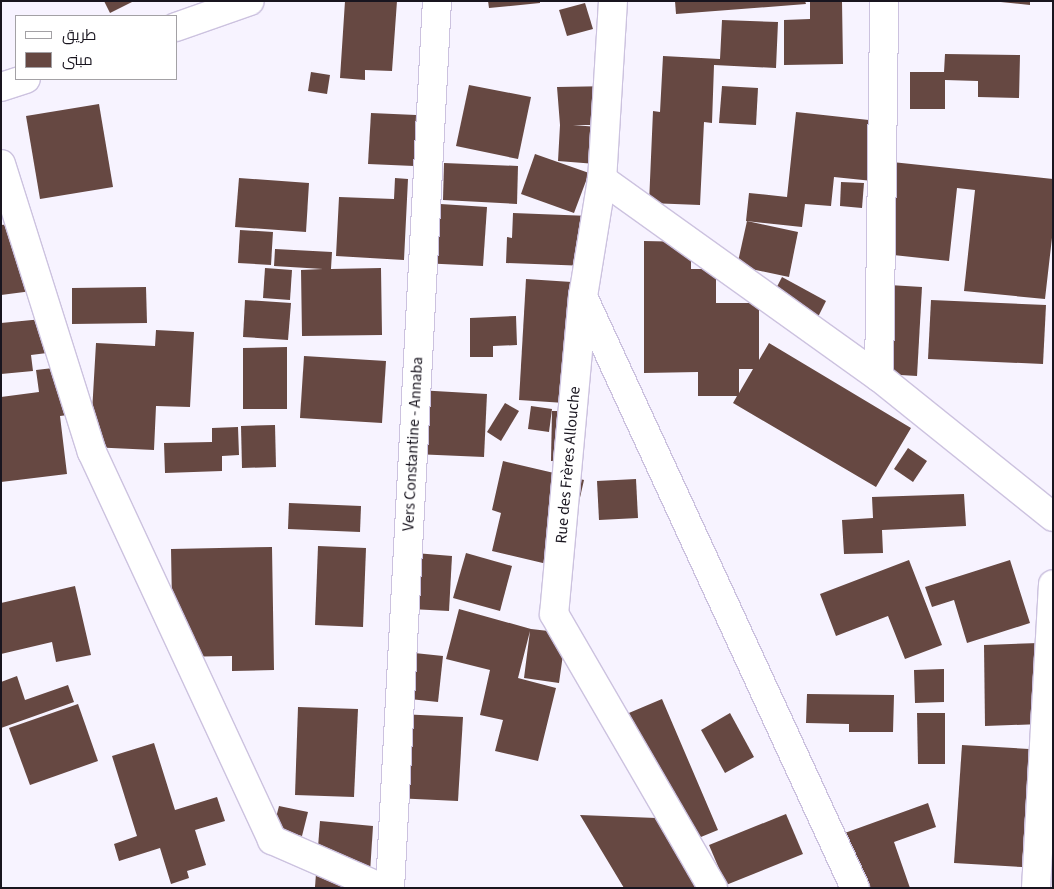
<!DOCTYPE html>
<html>
<head>
<meta charset="utf-8">
<style>
	body { margin:0 }
	#map { position:relative; width:1054px; height:889px; overflow:hidden; background:#f7f3ff; font-family:"Source Sans 3",Cairo,sans-serif }
	div>[style] { position:absolute }
	.building>* { inset:0; background:#664842 }
	.roads { filter:drop-shadow(1px 0 #ccc2df) drop-shadow(-1px 0 #ccc2df) drop-shadow(0 1px #ccc2df) drop-shadow(0 -1px #ccc2df) }
	.minor>* { height:28px; margin:-14px; padding:0 14px; transform-origin:14px; border-radius:14px; background:#fff }
	span { translate:-50% -50%; white-space:nowrap; text-align:center; line-height:1.15; -webkit-text-stroke:5px #fff; paint-order:stroke }
	.street-label { font-size:16px; color:#19151f }
	.frame { position:absolute; inset:0; border:2px solid #19151f; pointer-events:none }
	.legend { position:absolute; left:15px; top:15px; width:162px; height:65px; box-sizing:border-box; background:#fff; border:1px solid #a3a1a5; margin:0; padding:6px 9px; list-style:none; font-size:15px; color:#19151f }
	.legend li { display:flex; align-items:center; gap:10px; height:25px }
	.legend b { width:25px; border:1px solid #a3a1a5 }
</style>
</head>
<body>
<div id="map">
	<div class="building">
		<div style="clip-path:polygon(104px 1px,134px 1px,110px 13px)"></div>
		<div style="clip-path:polygon(345px 1px,397px 1px,392px 71px,365px 70px,365px 80px,340px 78px)"></div>
		<div style="clip-path:polygon(488px 1px,540px 1px,540px 3px,489px 8px)"></div>
		<div style="clip-path:polygon(675px 1px,805px 1px,806px 4px,676px 14px)"></div>
		<div style="clip-path:polygon(810px 1px,842px 1px,843px 64px,784px 65px,784px 20px,810px 19px)"></div>
		<div style="clip-path:polygon(991px 1px,1030px 1px,1030px 5px)"></div>
		<div style="clip-path:polygon(585px 3px,593px 29px,567px 36px,559px 10px)"></div>
		<div style="clip-path:polygon(722px 20px,778px 22px,776px 68px,714px 65px,712px 123px,704px 122px,700px 205px,649px 203px,653px 111px,660px 112px,663px 56px,720px 59px)"></div>
		<div style="clip-path:polygon(945px 54px,1020px 55px,1019px 98px,978px 97px,978px 81px,945px 80px,945px 109px,910px 109px,910px 72px,944px 72px)"></div>
		<div style="clip-path:polygon(311px 72px,330px 75px,327px 94px,308px 91px)"></div>
		<div style="clip-path:polygon(469px 85px,531px 97px,518px 159px,456px 146px)"></div>
		<div style="clip-path:polygon(613px 86px,614px 125px,573px 125px,598px 127px,596px 164px,558px 161px,560px 125px,557px 87px)"></div>
		<div style="clip-path:polygon(722px 86px,758px 88px,756px 125px,719px 123px)"></div>
		<div style="clip-path:polygon(99px 104px,113px 187px,40px 199px,26px 116px)"></div>
		<div style="clip-path:polygon(796px 112px,896px 123px,892px 162px,1053px 179px,1053px 229px,1045px 299px,964px 291px,975px 190px,957px 188px,949px 261px,884px 254px,892px 183px,834px 177px,831px 206px,805px 204px,802px 227px,746px 221px,749px 193px,787px 197px)"></div>
		<div style="clip-path:polygon(371px 113px,416px 115px,414px 166px,368px 164px)"></div>
		<div style="clip-path:polygon(535px 154px,589px 173px,574px 213px,521px 194px)"></div>
		<div style="clip-path:polygon(444px 163px,518px 166px,517px 204px,443px 200px)"></div>
		<div style="clip-path:polygon(239px 178px,309px 183px,306px 232px,235px 227px)"></div>
		<div style="clip-path:polygon(395px 178px,408px 179px,404px 260px,336px 256px,339px 197px,394px 199px)"></div>
		<div style="clip-path:polygon(841px 182px,864px 183px,862px 208px,840px 206px)"></div>
		<div style="clip-path:polygon(425px 203px,487px 207px,483px 266px,421px 263px)"></div>
		<div style="clip-path:polygon(513px 213px,590px 216px,588px 266px,506px 263px,507px 237px,512px 238px)"></div>
		<div style="clip-path:polygon(747px 221px,798px 232px,789px 277px,737px 266px)"></div>
		<div style="clip-path:polygon(21px 223px,32px 291px,1px 295px,1px 225px)"></div>
		<div style="clip-path:polygon(240px 230px,273px 232px,271px 265px,238px 263px)"></div>
		<div style="clip-path:polygon(evenodd,644px 241px,691px 242px,691px 269px,716px 269px,716px 303px,759px 303px,759px 360px,769px 343px,911px 428px,876px 487px,733px 403px,737px 396px,698px 396px,698px 372px,644px 373px,644px 241px,739px 369px,753px 369px,739px 393px,739px 369px)"></div>
		<div style="clip-path:polygon(275px 249px,332px 252px,331px 269px,381px 268px,382px 335px,302px 336px,301px 270px,323px 269px,274px 266px)"></div>
		<div style="clip-path:polygon(265px 268px,292px 270px,290px 300px,263px 298px)"></div>
		<div style="clip-path:polygon(782px 277px,826px 301px,814px 325px,769px 302px)"></div>
		<div style="clip-path:polygon(526px 279px,587px 283px,580px 404px,519px 400px)"></div>
		<div style="clip-path:polygon(889px 285px,922px 287px,917px 376px,884px 374px)"></div>
		<div style="clip-path:polygon(146px 287px,147px 323px,72px 324px,72px 288px)"></div>
		<div style="clip-path:polygon(245px 300px,291px 303px,288px 340px,243px 337px)"></div>
		<div style="clip-path:polygon(931px 300px,1046px 305px,1043px 364px,928px 359px)"></div>
		<div style="clip-path:polygon(516px 316px,517px 345px,493px 346px,493px 357px,470px 357px,470px 318px)"></div>
		<div style="clip-path:polygon(53px 318px,55px 352px,31px 355px,33px 371px,1px 374px,1px 323px)"></div>
		<div style="clip-path:polygon(156px 330px,194px 332px,190px 407px,156px 406px,154px 450px,90px 447px,96px 343px,155px 346px)"></div>
		<div style="clip-path:polygon(287px 347px,287px 409px,243px 409px,243px 348px)"></div>
		<div style="clip-path:polygon(304px 356px,386px 361px,382px 423px,300px 418px)"></div>
		<div style="clip-path:polygon(62px 367px,68px 415px,60px 416px,67px 474px,1px 482px,1px 397px,39px 392px,36px 370px)"></div>
		<div style="clip-path:polygon(417px 390px,487px 394px,484px 457px,414px 454px)"></div>
		<div style="clip-path:polygon(505px 403px,519px 411px,501px 441px,487px 432px)"></div>
		<div style="clip-path:polygon(531px 406px,552px 409px,549px 432px,528px 429px)"></div>
		<div style="clip-path:polygon(552px 411px,582px 411px,581px 462px,551px 461px)"></div>
		<div style="clip-path:polygon(275px 425px,276px 467px,242px 468px,241px 426px)"></div>
		<div style="clip-path:polygon(238px 427px,239px 455px,222px 456px,222px 471px,165px 473px,164px 443px,212px 442px,212px 428px)"></div>
		<div style="clip-path:polygon(908px 448px,927px 461px,913px 482px,894px 469px)"></div>
		<div style="clip-path:polygon(503px 461px,584px 480px,564px 568px,492px 551px,501px 513px,492px 510px)"></div>
		<div style="clip-path:polygon(636px 479px,638px 518px,599px 520px,597px 481px)"></div>
		<div style="clip-path:polygon(964px 494px,966px 526px,882px 530px,883px 553px,844px 554px,842px 520px,873px 518px,872px 497px)"></div>
		<div style="clip-path:polygon(289px 503px,361px 506px,360px 532px,288px 529px)"></div>
		<div style="clip-path:polygon(318px 546px,366px 548px,363px 627px,315px 625px)"></div>
		<div style="clip-path:polygon(272px 547px,274px 670px,232px 671px,232px 656px,173px 657px,171px 549px)"></div>
		<div style="clip-path:polygon(415px 553px,452px 556px,449px 611px,411px 609px)"></div>
		<div style="clip-path:polygon(466px 553px,512px 566px,500px 611px,453px 598px)"></div>
		<div style="clip-path:polygon(909px 560px,942px 645px,905px 659px,888px 616px,836px 636px,820px 594px)"></div>
		<div style="clip-path:polygon(1010px 560px,1030px 623px,967px 643px,954px 600px,932px 607px,925px 587px)"></div>
		<div style="clip-path:polygon(75px 586px,91px 655px,56px 662px,52px 642px,1px 654px,1px 603px)"></div>
		<div style="clip-path:polygon(459px 609px,531px 629px,566px 633px,559px 683px,524px 678px,530px 631px,518px 678px,556px 688px,538px 761px,495px 751px,503px 720px,480px 715px,490px 670px,446px 659px)"></div>
		<div style="clip-path:polygon(1039px 643px,1041px 724px,985px 726px,984px 645px)"></div>
		<div style="clip-path:polygon(405px 652px,443px 656px,438px 702px,400px 698px)"></div>
		<div style="clip-path:polygon(944px 669px,944px 702px,915px 703px,914px 670px)"></div>
		<div style="clip-path:polygon(17px 676px,25px 700px,68px 685px,74px 702px,1px 728px,1px 682px)"></div>
		<div style="clip-path:polygon(807px 694px,894px 695px,893px 732px,849px 732px,849px 724px,806px 723px)"></div>
		<div style="clip-path:polygon(662px 699px,718px 830px,674px 848px,698px 888px,624px 888px,580px 815px,656px 818px,669px 840px,617px 718px)"></div>
		<div style="clip-path:polygon(78px 704px,98px 761px,30px 785px,9px 728px)"></div>
		<div style="clip-path:polygon(298px 707px,358px 709px,354px 797px,295px 795px)"></div>
		<div style="clip-path:polygon(730px 713px,754px 757px,725px 773px,701px 730px)"></div>
		<div style="clip-path:polygon(917px 713px,945px 713px,945px 764px,918px 764px)"></div>
		<div style="clip-path:polygon(399px 714px,463px 717px,458px 801px,394px 798px)"></div>
		<div style="clip-path:polygon(154px 743px,175px 810px,217px 797px,225px 821px,195px 830px,206px 865px,187px 871px,189px 878px,171px 884px,160px 848px,119px 861px,114px 844px,137px 836px,112px 756px)"></div>
		<div style="clip-path:polygon(962px 745px,1029px 749px,1022px 867px,954px 863px)"></div>
		<div style="clip-path:polygon(928px 803px,936px 827px,894px 842px,910px 888px,861px 888px,842px 834px)"></div>
		<div style="clip-path:polygon(279px 806px,308px 812px,302px 836px,273px 829px)"></div>
		<div style="clip-path:polygon(786px 814px,803px 854px,726px 885px,709px 845px)"></div>
		<div style="clip-path:polygon(320px 821px,373px 826px,369px 888px,315px 887px)"></div>
	</div>
	<div class="roads">
		<div class="minor">
			<div style="left:613px;top:1px;width:178px;rotate:93.5deg"></div>
			<div style="left:602px;top:179px;width:119px;rotate:99.2deg"></div>
			<div style="left:583px;top:296px;width:319px;rotate:95.2deg"></div>
			<div style="left:554px;top:614px;width:317px;rotate:59.9deg"></div>
			<div style="left:176px;top:27px;width:78px;rotate:-19.4deg"></div>
			<div style="left:1px;top:87px;width:26px;rotate:-18deg"></div>
			<div style="left:1px;top:164px;width:302px;rotate:72.5deg"></div>
			<div style="left:92px;top:452px;width:428px;rotate:65.1deg"></div>
			<div style="left:272px;top:840px;width:120px;rotate:23.6deg"></div>
			<div style="left:602px;top:179px;width:340px;rotate:35.6deg"></div>
			<div style="left:879px;top:377px;width:223px;rotate:38.8deg"></div>
			<div style="left:584px;top:299px;width:648px;rotate:65.29deg"></div>
			<div style="left:879px;top:377px;width:376px;rotate:-89.2deg"></div>
			<div style="left:390px;top:888px;width:888px;rotate:-86.97deg"></div>
			<div style="left:1036px;top:888px;width:304px;rotate:-86.8deg"></div>
		</div>
	</div>
	<div class="street-label">
		<span style="left:413px;top:444px;rotate:-87deg">Vers Constantine - Annaba</span>
		<span style="left:568px;top:465px;rotate:-85deg">Rue des Frères Allouche</span>
	</div>
	<div class="frame"></div>
	<ul class="legend">
	<li><b style="height:6px;background:#fff"></b>طريق</li>
	<li><b style="height:14px;background:#664842"></b>مبنى</li>
	</ul>
</div>
</body>
</html>
